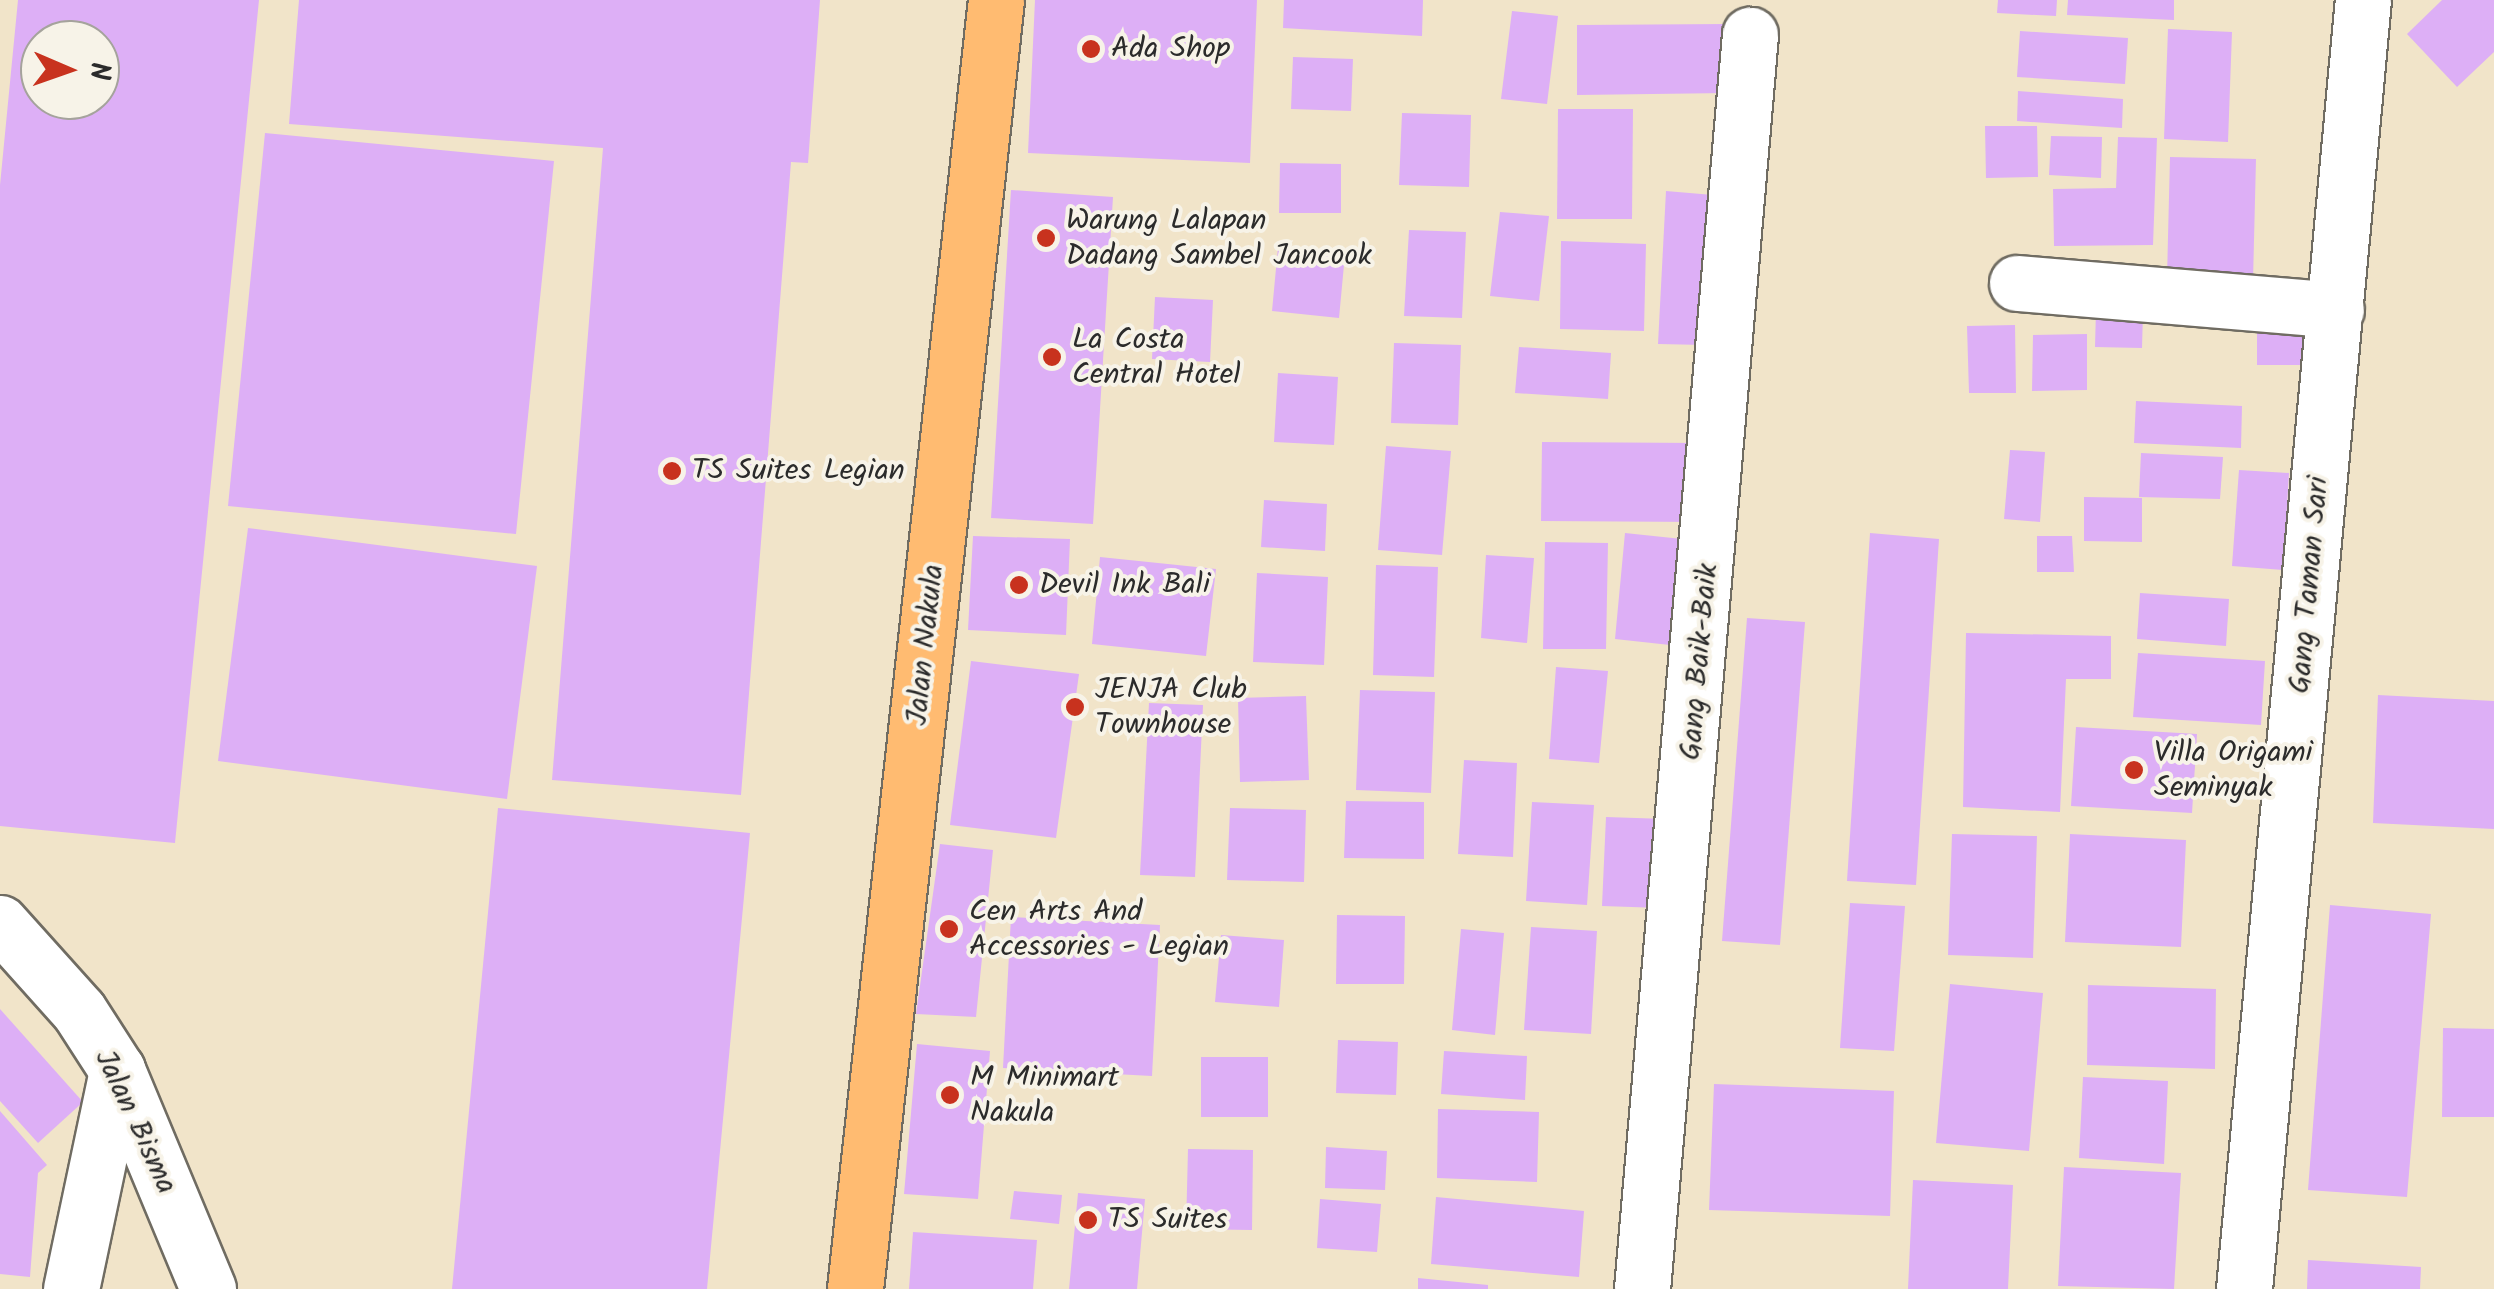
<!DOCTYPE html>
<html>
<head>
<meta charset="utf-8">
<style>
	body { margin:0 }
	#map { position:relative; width:2494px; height:1289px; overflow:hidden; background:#f1e4c9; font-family:Kalam,sans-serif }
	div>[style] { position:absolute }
	.building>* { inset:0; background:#ddaff6 }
	.roads { filter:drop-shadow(2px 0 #706c62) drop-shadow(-2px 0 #706c62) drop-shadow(0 2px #706c62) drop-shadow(0 -2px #706c62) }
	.minor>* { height:55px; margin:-27.5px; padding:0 27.5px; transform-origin:27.5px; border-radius:27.5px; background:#fff }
	.major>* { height:55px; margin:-27.5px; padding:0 27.5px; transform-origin:27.5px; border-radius:27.5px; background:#ffbb71 }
	.dots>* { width:28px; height:28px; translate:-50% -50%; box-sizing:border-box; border:5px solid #f7f3e8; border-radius:50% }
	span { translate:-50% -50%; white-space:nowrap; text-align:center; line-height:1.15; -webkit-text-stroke:8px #f7f3e8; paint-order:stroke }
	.poi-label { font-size:30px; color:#2b2b2b }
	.left { translate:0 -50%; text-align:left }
	.street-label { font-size:30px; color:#2b2b2b }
	.north { position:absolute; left:20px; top:20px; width:100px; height:100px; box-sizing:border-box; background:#f7f3e8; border:2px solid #a5a39c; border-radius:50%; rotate:92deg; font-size:28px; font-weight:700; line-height:40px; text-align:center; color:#2b2b2b }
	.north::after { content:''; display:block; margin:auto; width:35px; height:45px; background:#c8321e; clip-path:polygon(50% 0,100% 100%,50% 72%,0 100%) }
</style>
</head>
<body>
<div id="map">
	<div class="building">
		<div style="clip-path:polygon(evenodd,18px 0,259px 0,175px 843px,0 826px,0 185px,18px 0,40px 40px,100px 40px,100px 100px,40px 100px,40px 40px)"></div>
		<div style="clip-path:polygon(299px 0,820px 0,808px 163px,791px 162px,741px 795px,552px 780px,603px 148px,289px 124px)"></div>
		<div style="clip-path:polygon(1035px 0,1257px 0,1250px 163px,1028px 153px)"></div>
		<div style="clip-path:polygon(1284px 0,1423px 0,1422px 36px,1283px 28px)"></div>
		<div style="clip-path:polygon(1998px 0,2057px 0,2056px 16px,1997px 13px)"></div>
		<div style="clip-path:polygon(2068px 0,2174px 0,2174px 20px,2067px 15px)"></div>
		<div style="clip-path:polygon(2442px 0,2494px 0,2494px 52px,2457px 87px,2407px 34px)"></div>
		<div style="clip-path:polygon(1512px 11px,1558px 16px,1547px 104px,1501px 99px)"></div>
		<div style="clip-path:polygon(1726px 24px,1728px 93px,1577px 95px,1577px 25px)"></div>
		<div style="clip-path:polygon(2168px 29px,2232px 32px,2228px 142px,2164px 139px)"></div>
		<div style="clip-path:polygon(2020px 31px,2128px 38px,2125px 84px,2017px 77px)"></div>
		<div style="clip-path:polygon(1293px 57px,1353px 59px,1351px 111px,1291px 109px)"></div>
		<div style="clip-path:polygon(2018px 91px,2123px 99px,2122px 128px,2017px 121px)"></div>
		<div style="clip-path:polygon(1558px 109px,1633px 109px,1632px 219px,1557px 219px)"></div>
		<div style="clip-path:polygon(1402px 113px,1471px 115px,1469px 187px,1399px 185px)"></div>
		<div style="clip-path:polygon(1985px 126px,2037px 126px,2038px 177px,1986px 178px)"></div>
		<div style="clip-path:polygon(265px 133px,554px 161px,516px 534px,228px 506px)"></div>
		<div style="clip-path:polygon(2051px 136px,2102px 137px,2101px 178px,2049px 175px)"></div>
		<div style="clip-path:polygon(2118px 137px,2157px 138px,2153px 245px,2054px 246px,2053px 189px,2116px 188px)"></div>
		<div style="clip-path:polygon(2170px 157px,2256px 159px,2253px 281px,2167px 278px)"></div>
		<div style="clip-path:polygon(1280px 163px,1341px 164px,1341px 213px,1279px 213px)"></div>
		<div style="clip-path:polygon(1011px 190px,1113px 197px,1093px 524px,991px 518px)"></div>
		<div style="clip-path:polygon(1666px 191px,1713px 195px,1705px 345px,1658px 344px)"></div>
		<div style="clip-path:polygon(1500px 212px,1549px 216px,1539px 301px,1490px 296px)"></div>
		<div style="clip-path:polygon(1409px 230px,1466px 232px,1462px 318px,1404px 316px)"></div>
		<div style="clip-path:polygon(1561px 241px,1646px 244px,1644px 331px,1560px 329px)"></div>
		<div style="clip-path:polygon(1278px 247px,1345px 254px,1339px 318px,1272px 311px)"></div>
		<div style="clip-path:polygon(1155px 297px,1213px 300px,1210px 362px,1152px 359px)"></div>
		<div style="clip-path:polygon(2096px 310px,2143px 312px,2142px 348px,2095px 347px)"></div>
		<div style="clip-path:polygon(2257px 322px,2313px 323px,2313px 365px,2257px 365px)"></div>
		<div style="clip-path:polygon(2015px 325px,2016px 393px,1969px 393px,1967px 326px)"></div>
		<div style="clip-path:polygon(2087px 334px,2087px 390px,2032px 391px,2033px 335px)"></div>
		<div style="clip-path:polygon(1394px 343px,1461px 345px,1458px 425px,1391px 423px)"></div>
		<div style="clip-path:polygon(1519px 347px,1611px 353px,1608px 399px,1515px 393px)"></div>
		<div style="clip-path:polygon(1278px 373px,1338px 377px,1334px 445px,1274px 442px)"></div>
		<div style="clip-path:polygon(2136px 401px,2242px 406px,2241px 448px,2134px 443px)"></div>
		<div style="clip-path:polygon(1542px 442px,1699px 443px,1699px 522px,1541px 521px)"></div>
		<div style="clip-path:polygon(1386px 446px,1451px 451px,1442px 555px,1378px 550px)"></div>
		<div style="clip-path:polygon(2010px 450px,2045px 452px,2040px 522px,2004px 519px)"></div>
		<div style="clip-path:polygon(2141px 453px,2223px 457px,2220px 499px,2139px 497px)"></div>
		<div style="clip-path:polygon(2239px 470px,2289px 473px,2283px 570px,2232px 566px)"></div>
		<div style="clip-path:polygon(2084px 497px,2142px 498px,2142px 542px,2084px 541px)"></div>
		<div style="clip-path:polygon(1264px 500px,1327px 504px,1325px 551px,1261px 547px)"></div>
		<div style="clip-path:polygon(248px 528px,537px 566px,507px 799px,218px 761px)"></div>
		<div style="clip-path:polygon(1625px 533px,1682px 539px,1670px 645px,1615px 639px)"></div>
		<div style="clip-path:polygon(1870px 533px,1939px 539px,1916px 885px,1847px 881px)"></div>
		<div style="clip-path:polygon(973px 536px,1070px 539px,1066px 635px,968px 630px)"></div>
		<div style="clip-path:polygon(2037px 536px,2072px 536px,2074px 572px,2037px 572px)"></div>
		<div style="clip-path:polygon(1545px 542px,1608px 543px,1606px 649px,1543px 649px)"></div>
		<div style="clip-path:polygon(1486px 555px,1534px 558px,1527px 643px,1481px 638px)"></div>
		<div style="clip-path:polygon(1100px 557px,1216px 569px,1206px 656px,1092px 644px)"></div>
		<div style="clip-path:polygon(1376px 565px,1438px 567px,1434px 677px,1373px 675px)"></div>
		<div style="clip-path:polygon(1257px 573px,1328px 577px,1324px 665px,1253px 662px)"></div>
		<div style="clip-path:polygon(2140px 593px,2229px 599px,2226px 646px,2137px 639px)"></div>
		<div style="clip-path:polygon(1747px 618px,1805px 622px,1780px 945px,1722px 941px)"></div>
		<div style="clip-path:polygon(1966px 633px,2111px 636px,2111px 679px,2066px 679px,2060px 812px,1963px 807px)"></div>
		<div style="clip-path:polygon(2138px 653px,2265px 661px,2261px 725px,2133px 717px)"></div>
		<div style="clip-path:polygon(971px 661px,1079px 674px,1056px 838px,950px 825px)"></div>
		<div style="clip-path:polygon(1556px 667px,1608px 671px,1599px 763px,1549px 759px)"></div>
		<div style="clip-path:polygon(1360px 690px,1435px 692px,1431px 793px,1356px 790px)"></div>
		<div style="clip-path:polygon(2378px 695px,2494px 701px,2494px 829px,2373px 823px)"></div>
		<div style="clip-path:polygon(1306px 696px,1309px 780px,1240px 782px,1238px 698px)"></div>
		<div style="clip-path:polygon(1149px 703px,1203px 705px,1195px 877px,1140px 875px)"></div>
		<div style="clip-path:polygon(2076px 727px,2197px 734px,2192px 813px,2071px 806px)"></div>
		<div style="clip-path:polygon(1464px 760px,1517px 763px,1513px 857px,1458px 854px)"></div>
		<div style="clip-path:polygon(1346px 801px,1424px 802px,1424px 859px,1344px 858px)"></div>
		<div style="clip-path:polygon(1532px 802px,1594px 805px,1587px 905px,1526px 901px)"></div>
		<div style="clip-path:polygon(498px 808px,750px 833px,707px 1289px,452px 1289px)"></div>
		<div style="clip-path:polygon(1230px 808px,1306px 810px,1304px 882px,1227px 880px)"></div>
		<div style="clip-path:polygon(1606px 817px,1666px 819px,1661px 908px,1602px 906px)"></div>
		<div style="clip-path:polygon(1952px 834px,2037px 836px,2033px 958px,1948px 955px)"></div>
		<div style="clip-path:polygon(2070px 834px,2186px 840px,2181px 947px,2065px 942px)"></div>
		<div style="clip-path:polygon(940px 844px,993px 850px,976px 1017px,916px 1014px)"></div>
		<div style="clip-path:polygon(1850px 903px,1905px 906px,1894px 1051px,1840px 1048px)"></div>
		<div style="clip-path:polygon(2330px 905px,2431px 914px,2407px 1197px,2308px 1190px)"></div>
		<div style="clip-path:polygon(1337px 915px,1405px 916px,1404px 984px,1336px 984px)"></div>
		<div style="clip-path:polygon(1011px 917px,1160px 925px,1152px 1076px,1003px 1068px)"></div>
		<div style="clip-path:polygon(1531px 927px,1597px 931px,1591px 1034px,1524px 1030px)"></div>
		<div style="clip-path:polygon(1461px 929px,1504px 933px,1495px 1035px,1452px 1030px)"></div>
		<div style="clip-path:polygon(1221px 935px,1284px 940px,1279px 1007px,1215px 1002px)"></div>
		<div style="clip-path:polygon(1950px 984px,2043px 993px,2029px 1151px,1936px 1143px)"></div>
		<div style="clip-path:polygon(2088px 985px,2216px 989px,2215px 1069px,2087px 1065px)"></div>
		<div style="clip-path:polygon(0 1009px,83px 1102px,38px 1143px,0 1101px)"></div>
		<div style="clip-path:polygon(2443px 1028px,2494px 1029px,2494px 1117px,2442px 1117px)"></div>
		<div style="clip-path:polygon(1338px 1040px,1398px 1042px,1396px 1095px,1336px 1093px)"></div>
		<div style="clip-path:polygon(917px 1044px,990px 1051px,978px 1199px,904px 1194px)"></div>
		<div style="clip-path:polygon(1444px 1051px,1527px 1056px,1525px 1100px,1441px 1094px)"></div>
		<div style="clip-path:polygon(1201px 1057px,1268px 1057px,1268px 1117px,1201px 1117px)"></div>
		<div style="clip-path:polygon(2083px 1077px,2168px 1081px,2164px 1164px,2079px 1158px)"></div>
		<div style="clip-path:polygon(1714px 1084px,1894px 1091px,1890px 1216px,1709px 1210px)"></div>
		<div style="clip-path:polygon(1438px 1109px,1539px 1112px,1537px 1182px,1437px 1178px)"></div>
		<div style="clip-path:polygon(0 1111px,47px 1165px,38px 1173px,30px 1277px,0 1274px)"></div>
		<div style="clip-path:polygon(1326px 1147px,1387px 1151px,1385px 1190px,1325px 1188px)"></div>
		<div style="clip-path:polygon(1188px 1149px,1253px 1150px,1252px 1230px,1186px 1229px)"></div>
		<div style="clip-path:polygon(2064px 1167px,2181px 1173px,2174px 1289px,2058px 1286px)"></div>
		<div style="clip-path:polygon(1913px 1180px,2013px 1185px,2008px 1289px,1908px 1289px)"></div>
		<div style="clip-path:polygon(1014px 1191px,1062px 1195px,1059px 1224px,1010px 1219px)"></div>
		<div style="clip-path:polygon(1078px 1193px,1145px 1199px,1137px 1289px,1069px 1289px)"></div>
		<div style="clip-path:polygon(1436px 1197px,1584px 1211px,1579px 1277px,1431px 1264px)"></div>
		<div style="clip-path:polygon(1320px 1199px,1381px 1204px,1377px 1252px,1317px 1248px)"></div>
		<div style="clip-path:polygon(913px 1232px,1037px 1240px,1033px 1289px,909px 1289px)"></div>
		<div style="clip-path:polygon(2308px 1260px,2421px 1267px,2420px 1289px,2307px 1289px)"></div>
		<div style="clip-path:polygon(1418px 1278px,1488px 1285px,1488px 1289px,1418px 1289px)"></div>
	</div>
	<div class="roads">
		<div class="minor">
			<div style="left:2017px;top:283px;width:320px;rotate:4.8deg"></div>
			<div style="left:0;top:923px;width:118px;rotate:48.1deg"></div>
			<div style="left:79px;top:1011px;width:70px;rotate:57.2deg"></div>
			<div style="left:117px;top:1070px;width:237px;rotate:67.4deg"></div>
			<div style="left:71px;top:1289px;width:224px;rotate:-78.1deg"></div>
			<div style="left:1642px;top:1289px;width:1259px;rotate:-85.08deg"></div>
			<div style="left:2244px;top:1289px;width:1294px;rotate:-84.73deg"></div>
		</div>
		<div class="major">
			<div style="left:855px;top:1289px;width:1297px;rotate:-83.76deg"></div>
		</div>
	</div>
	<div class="dots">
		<div style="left:1091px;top:49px;background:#c8321e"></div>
		<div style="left:1046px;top:238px;background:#c8321e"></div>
		<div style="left:1052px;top:357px;background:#c8321e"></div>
		<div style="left:672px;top:471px;background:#c8321e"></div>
		<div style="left:1019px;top:585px;background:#c8321e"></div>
		<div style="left:1075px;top:707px;background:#c8321e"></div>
		<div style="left:2134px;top:770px;background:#c8321e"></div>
		<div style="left:949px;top:929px;background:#c8321e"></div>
		<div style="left:950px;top:1095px;background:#c8321e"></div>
		<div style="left:1088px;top:1220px;background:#c8321e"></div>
	</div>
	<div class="poi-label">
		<span class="left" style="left:1111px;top:49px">Ada Shop</span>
		<span class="left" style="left:1066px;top:238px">Warung Lalapan<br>Dadang Sambel Jancook</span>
		<span class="left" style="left:1072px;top:357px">La Costa<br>Central Hotel</span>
		<span class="left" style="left:692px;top:471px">TS Suites Legian</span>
		<span class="left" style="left:1039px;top:585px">Devil Ink Bali</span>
		<span class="left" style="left:1095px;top:707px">JENJA Club<br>Townhouse</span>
		<span class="left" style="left:2154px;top:770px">Villa Origami<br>Seminyak</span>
		<span class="left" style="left:969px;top:929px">Cen Arts And<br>Accessories - Legian</span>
		<span class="left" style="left:970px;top:1095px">M Minimart<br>Nakula</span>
		<span class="left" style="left:1108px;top:1220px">TS Suites</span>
	</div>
	<div class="street-label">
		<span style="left:2310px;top:585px;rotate:-85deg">Gang Taman Sari</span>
		<span style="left:926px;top:645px;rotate:-84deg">Jalan Nakula</span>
		<span style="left:1700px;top:662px;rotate:-85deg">Gang Baik-Baik</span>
		<span style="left:135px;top:1122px;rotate:65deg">Jalan Bisma</span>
	</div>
	<div class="north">N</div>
</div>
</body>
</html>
